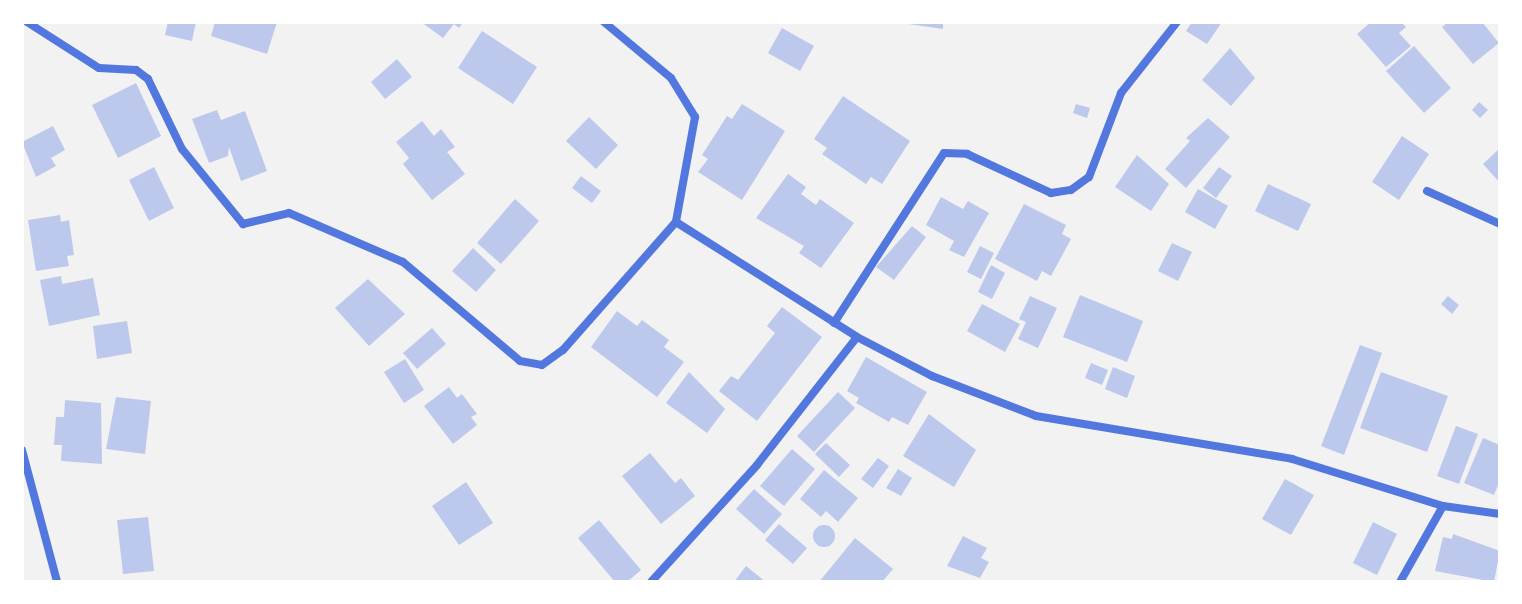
<!DOCTYPE html>
<html>
<head>
<meta charset="utf-8">
<style>
	body { margin:0 }
	#map { position:relative; width:1522px; height:604px; overflow:hidden; background:#f2f2f2; font-family:"Varela Round",sans-serif }
	div>[style] { position:absolute }
	.building>* { inset:0; background:#bdc9ec }
	.round { border-radius:50% }
	.minor>* { height:8px; margin:-4px; padding:0 4px; transform-origin:4px; border-radius:4px; background:#5277de }
	span { translate:-50% -50%; white-space:nowrap; text-align:center; line-height:1.15; -webkit-text-stroke:6px #fff; paint-order:stroke }
	.frame { position:absolute; inset:0; border:24px solid #fff; pointer-events:none }
</style>
</head>
<body>
<div id="map">
	<div class="building">
		<div style="clip-path:polygon(168px 22px,196px 22px,192px 41px,165px 35px)"></div>
		<div style="clip-path:polygon(215px 22px,277px 22px,267px 54px,211px 36px)"></div>
		<div style="clip-path:polygon(421px 22px,463px 22px,459px 28px,454px 24px,443px 38px)"></div>
		<div style="clip-path:polygon(895px 22px,943px 22px,943px 29px)"></div>
		<div style="clip-path:polygon(1192px 22px,1222px 22px,1207px 44px,1186px 31px)"></div>
		<div style="clip-path:polygon(1371px 22px,1401px 22px,1406px 27px,1399px 33px,1411px 46px,1386px 67px,1357px 34px)"></div>
		<div style="clip-path:polygon(1448px 22px,1482px 22px,1499px 43px,1473px 64px,1442px 27px)"></div>
		<div style="clip-path:polygon(782px 28px,814px 46px,800px 71px,768px 53px)"></div>
		<div style="clip-path:polygon(482px 31px,537px 67px,513px 104px,458px 68px)"></div>
		<div style="clip-path:polygon(1414px 46px,1451px 88px,1424px 113px,1386px 71px)"></div>
		<div style="clip-path:polygon(1230px 48px,1255px 78px,1231px 106px,1202px 80px)"></div>
		<div style="clip-path:polygon(397px 59px,412px 77px,385px 99px,371px 82px)"></div>
		<div style="clip-path:polygon(136px 83px,161px 136px,118px 158px,92px 105px)"></div>
		<div style="clip-path:polygon(843px 96px,910px 141px,882px 184px,871px 177px,866px 184px,822px 154px,827px 148px,814px 139px)"></div>
		<div style="clip-path:polygon(1479px 102px,1488px 110px,1480px 118px,1472px 110px)"></div>
		<div style="clip-path:polygon(742px 104px,785px 131px,742px 200px,698px 172px,708px 159px,702px 155px,727px 116px,732px 119px)"></div>
		<div style="clip-path:polygon(1076px 104px,1090px 108px,1087px 118px,1073px 113px)"></div>
		<div style="clip-path:polygon(217px 110px,221px 120px,245px 111px,267px 171px,241px 181px,229px 147px,228px 156px,209px 163px,192px 119px)"></div>
		<div style="clip-path:polygon(589px 117px,618px 145px,596px 169px,566px 141px)"></div>
		<div style="clip-path:polygon(1208px 118px,1230px 137px,1186px 188px,1165px 169px,1190px 141px,1186px 138px)"></div>
		<div style="clip-path:polygon(422px 121px,434px 136px,441px 129px,455px 147px,447px 152px,465px 174px,432px 200px,403px 164px,409px 158px,396px 142px)"></div>
		<div style="clip-path:polygon(53px 126px,65px 150px,51px 158px,56px 166px,36px 177px,22px 142px)"></div>
		<div style="clip-path:polygon(1402px 136px,1429px 154px,1399px 200px,1372px 182px)"></div>
		<div style="clip-path:polygon(1500px 148px,1500px 183px,1483px 164px)"></div>
		<div style="clip-path:polygon(1137px 155px,1169px 184px,1151px 211px,1115px 187px)"></div>
		<div style="clip-path:polygon(154px 167px,174px 208px,149px 221px,129px 180px)"></div>
		<div style="clip-path:polygon(1219px 167px,1232px 176px,1216px 198px,1203px 188px)"></div>
		<div style="clip-path:polygon(788px 174px,806px 187px,801px 194px,816px 205px,820px 199px,854px 223px,821px 268px,799px 253px,804px 246px,756px 218px)"></div>
		<div style="clip-path:polygon(581px 176px,601px 191px,592px 203px,572px 188px)"></div>
		<div style="clip-path:polygon(1268px 184px,1311px 204px,1298px 231px,1255px 211px)"></div>
		<div style="clip-path:polygon(1198px 189px,1228px 206px,1215px 229px,1185px 212px)"></div>
		<div style="clip-path:polygon(941px 197px,963px 209px,968px 201px,989px 213px,964px 257px,949px 250px,954px 241px,926px 225px)"></div>
		<div style="clip-path:polygon(515px 199px,539px 221px,501px 264px,477px 243px)"></div>
		<div style="clip-path:polygon(1024px 204px,1066px 225px,1062px 234px,1071px 239px,1051px 276px,1042px 271px,1037px 281px,995px 259px)"></div>
		<div style="clip-path:polygon(60px 215px,61px 222px,69px 220px,74px 255px,67px 256px,69px 266px,36px 271px,28px 220px)"></div>
		<div style="clip-path:polygon(912px 226px,926px 237px,894px 280px,876px 267px)"></div>
		<div style="clip-path:polygon(1172px 243px,1192px 252px,1178px 281px,1158px 271px)"></div>
		<div style="clip-path:polygon(980px 246px,994px 253px,981px 279px,967px 272px)"></div>
		<div style="clip-path:polygon(473px 248px,496px 270px,476px 292px,452px 271px)"></div>
		<div style="clip-path:polygon(991px 265px,1005px 273px,992px 299px,978px 292px)"></div>
		<div style="clip-path:polygon(61px 276px,62px 284px,93px 278px,100px 315px,49px 326px,40px 280px)"></div>
		<div style="clip-path:polygon(368px 279px,405px 314px,369px 346px,335px 308px)"></div>
		<div style="clip-path:polygon(1080px 295px,1143px 321px,1127px 362px,1063px 337px)"></div>
		<div style="clip-path:polygon(1030px 296px,1057px 308px,1038px 348px,1018px 339px,1026px 322px,1019px 319px)"></div>
		<div style="clip-path:polygon(1448px 296px,1459px 305px,1452px 314px,1441px 304px)"></div>
		<div style="clip-path:polygon(982px 304px,1020px 324px,1005px 352px,967px 331px)"></div>
		<div style="clip-path:polygon(782px 307px,822px 337px,757px 421px,719px 391px,731px 376px,738px 380px,775px 333px,767px 326px)"></div>
		<div style="clip-path:polygon(617px 311px,637px 326px,642px 320px,669px 340px,664px 347px,684px 362px,657px 397px,591px 347px)"></div>
		<div style="clip-path:polygon(127px 321px,132px 353px,97px 359px,93px 326px)"></div>
		<div style="clip-path:polygon(432px 328px,446px 344px,417px 369px,403px 353px)"></div>
		<div style="clip-path:polygon(1360px 345px,1382px 353px,1344px 455px,1321px 446px)"></div>
		<div style="clip-path:polygon(866px 357px,927px 392px,908px 425px,892px 417px,889px 422px,856px 403px,859px 398px,847px 391px)"></div>
		<div style="clip-path:polygon(405px 359px,424px 390px,404px 403px,384px 372px)"></div>
		<div style="clip-path:polygon(1091px 363px,1108px 370px,1102px 385px,1085px 378px)"></div>
		<div style="clip-path:polygon(1113px 367px,1135px 376px,1127px 398px,1105px 389px)"></div>
		<div style="clip-path:polygon(689px 372px,725px 409px,707px 433px,666px 403px)"></div>
		<div style="clip-path:polygon(1381px 372px,1448px 396px,1427px 452px,1360px 428px)"></div>
		<div style="clip-path:polygon(449px 387px,457px 398px,462px 394px,477px 414px,471px 417px,477px 425px,453px 444px,424px 406px)"></div>
		<div style="clip-path:polygon(838px 392px,855px 408px,814px 452px,797px 436px)"></div>
		<div style="clip-path:polygon(116px 397px,151px 401px,145px 454px,106px 449px)"></div>
		<div style="clip-path:polygon(65px 400px,101px 403px,102px 464px,61px 461px,62px 445px,54px 445px,56px 417px,64px 417px)"></div>
		<div style="clip-path:polygon(929px 414px,976px 450px,954px 487px,903px 456px)"></div>
		<div style="clip-path:polygon(1456px 426px,1478px 434px,1459px 484px,1437px 476px)"></div>
		<div style="clip-path:polygon(1483px 438px,1500px 445px,1500px 480px,1494px 495px,1464px 483px)"></div>
		<div style="clip-path:polygon(826px 443px,850px 465px,839px 477px,815px 454px)"></div>
		<div style="clip-path:polygon(792px 449px,815px 469px,784px 506px,760px 486px)"></div>
		<div style="clip-path:polygon(650px 453px,675px 483px,681px 478px,695px 496px,661px 524px,622px 476px)"></div>
		<div style="clip-path:polygon(878px 458px,889px 466px,873px 488px,861px 479px)"></div>
		<div style="clip-path:polygon(898px 469px,912px 478px,901px 496px,886px 488px)"></div>
		<div style="clip-path:polygon(824px 470px,858px 498px,838px 522px,826px 511px,821px 517px,800px 499px)"></div>
		<div style="clip-path:polygon(1285px 479px,1314px 495px,1291px 535px,1262px 519px)"></div>
		<div style="clip-path:polygon(466px 482px,493px 523px,459px 545px,432px 506px)"></div>
		<div style="clip-path:polygon(754px 489px,782px 514px,764px 534px,736px 509px)"></div>
		<div style="clip-path:polygon(148px 517px,154px 571px,123px 574px,117px 520px)"></div>
		<div style="clip-path:polygon(599px 520px,641px 570px,627px 582px,615px 582px,578px 538px)"></div>
		<div style="clip-path:polygon(1373px 522px,1397px 534px,1377px 575px,1353px 563px)"></div>
		<div style="clip-path:polygon(779px 524px,807px 548px,793px 564px,765px 540px)"></div>
		<div class="round" style="left:813px;top:525px;width:22px;height:22px"></div>
		<div style="clip-path:polygon(1453px 534px,1500px 551px,1494px 582px,1435px 571px,1443px 537px,1452px 539px)"></div>
		<div style="clip-path:polygon(963px 536px,987px 548px,981px 558px,989px 562px,980px 578px,947px 566px)"></div>
		<div style="clip-path:polygon(855px 538px,893px 569px,882px 582px,819px 582px)"></div>
		<div style="clip-path:polygon(746px 566px,766px 582px,734px 582px)"></div>
	</div>
	<div class="minor">
		<div style="left:27px;top:22px;width:85px;rotate:32.6deg"></div>
		<div style="left:99px;top:68px;width:37px;rotate:3deg"></div>
		<div style="left:136px;top:70px;width:15px;rotate:37deg"></div>
		<div style="left:148px;top:79px;width:78px;rotate:64.1deg"></div>
		<div style="left:182px;top:149px;width:97px;rotate:50.9deg"></div>
		<div style="left:243px;top:224px;width:47px;rotate:-13.4deg"></div>
		<div style="left:289px;top:213px;width:124px;rotate:23.3deg"></div>
		<div style="left:403px;top:262px;width:153px;rotate:40.2deg"></div>
		<div style="left:520px;top:361px;width:22px;rotate:10deg"></div>
		<div style="left:542px;top:365px;width:26px;rotate:-36deg"></div>
		<div style="left:563px;top:350px;width:171px;rotate:-48.6deg"></div>
		<div style="left:604px;top:22px;width:87px;rotate:39.9deg"></div>
		<div style="left:671px;top:78px;width:46px;rotate:58.4deg"></div>
		<div style="left:695px;top:117px;width:107px;rotate:100.3deg"></div>
		<div style="left:676px;top:222px;width:214px;rotate:32.4deg"></div>
		<div style="left:857px;top:337px;width:85px;rotate:27.5deg"></div>
		<div style="left:932px;top:376px;width:111px;rotate:21deg"></div>
		<div style="left:1036px;top:416px;width:260px;rotate:9.5deg"></div>
		<div style="left:1292px;top:459px;width:158px;rotate:17.3deg"></div>
		<div style="left:1443px;top:506px;width:58px;rotate:8deg"></div>
		<div style="left:1427px;top:191px;width:80px;rotate:24.3deg"></div>
		<div style="left:834px;top:323px;width:202px;rotate:-57.1deg"></div>
		<div style="left:944px;top:153px;width:23px;rotate:2deg"></div>
		<div style="left:967px;top:154px;width:93px;rotate:24.9deg"></div>
		<div style="left:1051px;top:193px;width:20px;rotate:-9deg"></div>
		<div style="left:1071px;top:190px;width:22px;rotate:-36deg"></div>
		<div style="left:1089px;top:177px;width:90px;rotate:-69.1deg"></div>
		<div style="left:1121px;top:93px;width:90px;rotate:-51.7deg"></div>
		<div style="left:22px;top:450px;width:137px;rotate:75.1deg"></div>
		<div style="left:651px;top:582px;width:158px;rotate:-47.8deg"></div>
		<div style="left:757px;top:465px;width:162px;rotate:-52deg"></div>
		<div style="left:1400px;top:582px;width:87px;rotate:-60.5deg"></div>
	</div>
	<div class="frame"></div>
</div>
</body>
</html>
